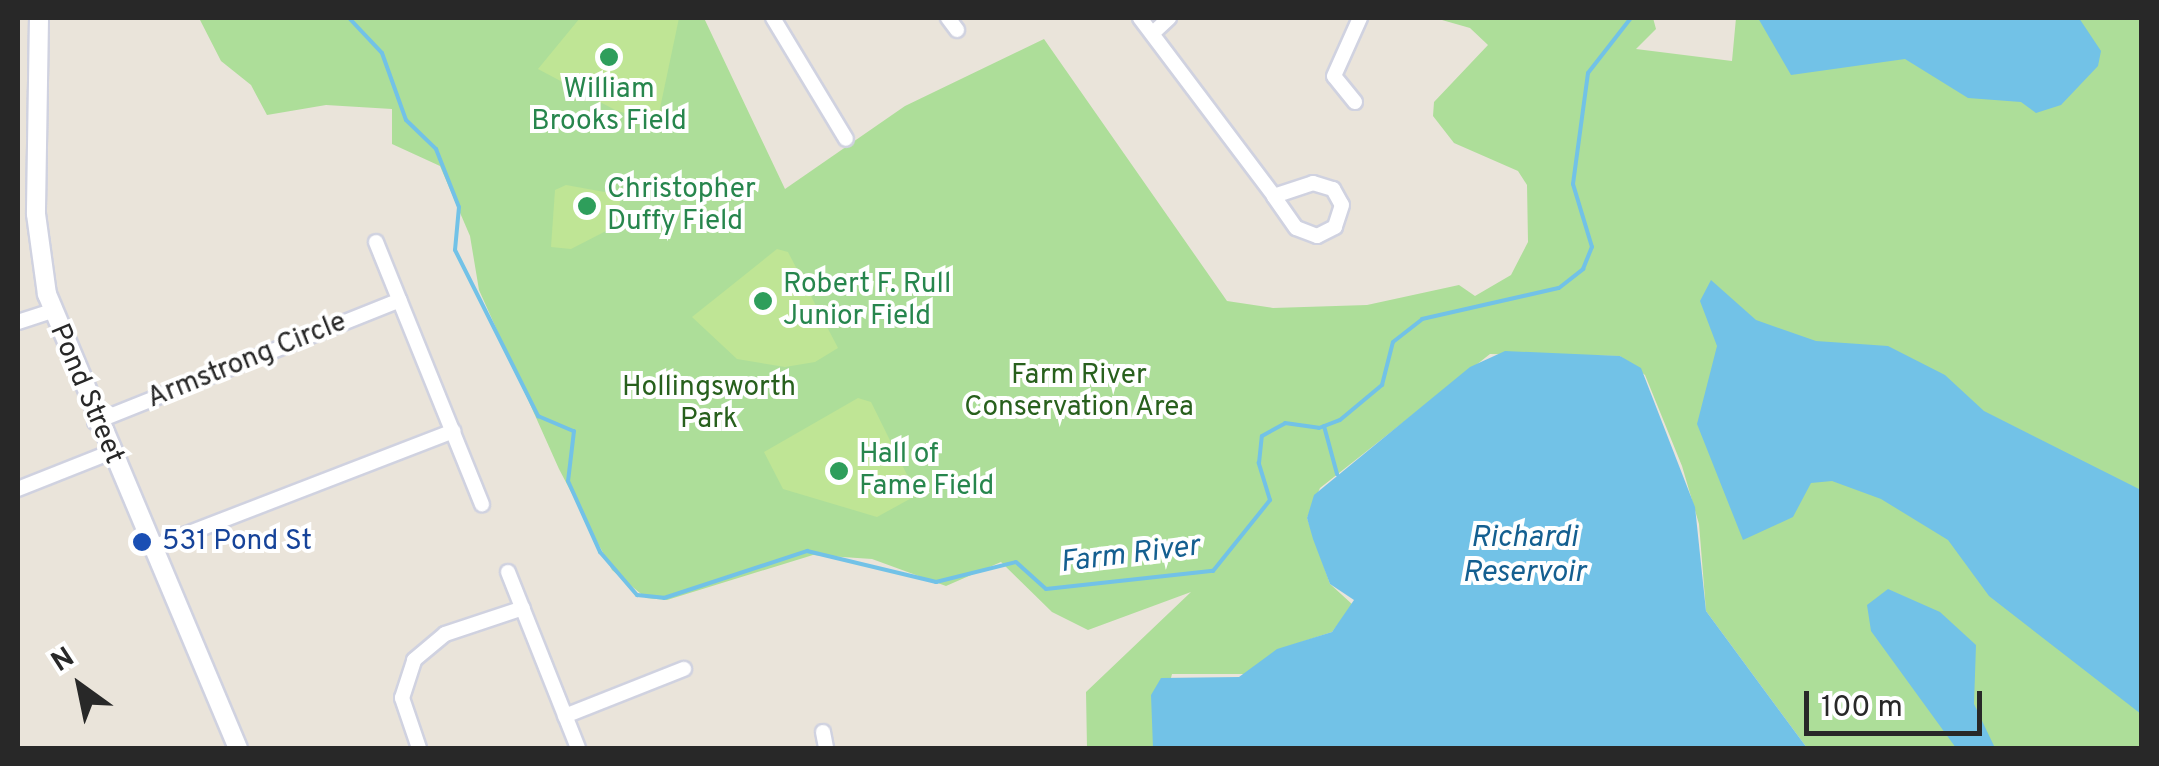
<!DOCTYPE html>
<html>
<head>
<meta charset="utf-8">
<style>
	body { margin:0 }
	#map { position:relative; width:2159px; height:766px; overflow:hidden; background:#eae4da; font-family:Overpass,sans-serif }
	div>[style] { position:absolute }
	.green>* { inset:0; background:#adde99 }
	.pitch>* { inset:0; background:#bfe595 }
	.water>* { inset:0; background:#72c2e7 }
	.stream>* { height:4px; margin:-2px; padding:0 2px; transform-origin:2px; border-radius:2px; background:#72c2e7 }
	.roads { filter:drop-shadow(2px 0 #d0d2e0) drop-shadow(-2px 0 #d0d2e0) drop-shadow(0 2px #d0d2e0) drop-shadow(0 -2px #d0d2e0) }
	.minor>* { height:14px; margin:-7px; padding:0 7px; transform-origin:7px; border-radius:7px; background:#fff }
	.secondary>* { height:18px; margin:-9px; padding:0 9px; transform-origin:9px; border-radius:9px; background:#fff }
	.dots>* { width:28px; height:28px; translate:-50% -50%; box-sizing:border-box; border:5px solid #fff; border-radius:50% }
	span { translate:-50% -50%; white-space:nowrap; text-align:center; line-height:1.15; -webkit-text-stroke:8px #fff; paint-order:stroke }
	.leisure-label { font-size:28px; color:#27864d }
	.left { translate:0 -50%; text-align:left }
	.street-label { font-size:28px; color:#282828 }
	.park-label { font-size:28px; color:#28601d }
	.transit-label { font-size:28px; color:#164399 }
	.water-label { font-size:30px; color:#145f90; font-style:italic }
	.frame { position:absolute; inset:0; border:20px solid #282828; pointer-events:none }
	.north { position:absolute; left:30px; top:636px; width:100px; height:100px; -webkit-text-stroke:8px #fff; paint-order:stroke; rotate:327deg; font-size:28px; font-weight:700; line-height:40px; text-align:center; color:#282828 }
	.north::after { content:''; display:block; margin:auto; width:35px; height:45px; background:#282828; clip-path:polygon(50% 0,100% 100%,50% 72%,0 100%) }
	.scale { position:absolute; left:1804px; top:691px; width:178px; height:45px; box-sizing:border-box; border:5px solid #282828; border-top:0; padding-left:12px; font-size:30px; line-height:35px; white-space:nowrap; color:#282828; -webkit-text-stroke:8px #fff; paint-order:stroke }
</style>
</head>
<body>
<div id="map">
	<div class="green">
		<div style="clip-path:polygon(199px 18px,704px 18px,785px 189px,905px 106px,1044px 39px,1227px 301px,1273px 308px,1367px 305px,1459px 285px,1475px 296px,1511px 275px,1528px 242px,1527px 185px,1518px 171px,1454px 143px,1433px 116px,1434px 102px,1488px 45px,1470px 28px,1435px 18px,1653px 18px,1656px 29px,1636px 49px,1732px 61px,1736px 18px,2141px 18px,2141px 748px,1807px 748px,1706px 611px,1699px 524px,1682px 466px,1645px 375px,1620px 356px,1490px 354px,1320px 488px,1307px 518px,1330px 584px,1353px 605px,1332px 632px,1277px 650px,1247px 674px,1172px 674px,1153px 748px,1087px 748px,1086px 692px,1191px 592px,1088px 630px,1052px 612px,1001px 562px,946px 586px,872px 559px,813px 555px,667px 600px,646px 598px,612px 570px,559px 469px,479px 290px,470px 236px,440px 166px,392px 144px,392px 109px,326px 105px,267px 115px,251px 85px,221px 61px)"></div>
	</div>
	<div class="pitch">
		<div style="clip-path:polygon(580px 18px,679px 18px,659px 113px,647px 119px,617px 111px,538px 69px)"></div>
		<div style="clip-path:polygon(566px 185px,621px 195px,618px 217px,606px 231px,571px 249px,551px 247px,555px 190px)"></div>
		<div style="clip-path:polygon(777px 249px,788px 252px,838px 348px,815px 362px,785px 367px,737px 359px,692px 317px)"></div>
		<div style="clip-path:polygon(858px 398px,871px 402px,917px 495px,877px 517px,783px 489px,764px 452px)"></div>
	</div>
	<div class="water">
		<div style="clip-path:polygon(1758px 18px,2079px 18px,2101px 51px,2098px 66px,2061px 105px,2036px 113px,2021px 102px,1968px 98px,1905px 59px,1791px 75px)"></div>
		<div style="clip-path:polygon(1711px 280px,1756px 320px,1816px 341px,1888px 346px,1945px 375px,1984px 411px,2141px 490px,2141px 714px,1989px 596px,1948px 540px,1881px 499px,1832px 481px,1811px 483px,1793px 517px,1743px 540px,1697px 424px,1717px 346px,1700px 301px)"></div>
		<div style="clip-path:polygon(1505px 351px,1620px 356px,1641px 368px,1695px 507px,1706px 611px,1807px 748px,1153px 748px,1151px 695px,1161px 678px,1239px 677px,1277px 649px,1332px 632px,1354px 600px,1330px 584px,1313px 539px,1307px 518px,1314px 495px,1470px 367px)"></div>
		<div style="clip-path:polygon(1888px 589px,1940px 612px,1976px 645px,1974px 704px,1995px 748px,1956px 748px,1871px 631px,1867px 605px)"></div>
	</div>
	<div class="stream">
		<div style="left:349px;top:18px;width:48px;rotate:46.7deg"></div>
		<div style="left:382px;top:53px;width:71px;rotate:70.3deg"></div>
		<div style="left:406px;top:120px;width:42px;rotate:44deg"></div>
		<div style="left:436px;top:149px;width:62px;rotate:68.4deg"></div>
		<div style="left:459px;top:207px;width:43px;rotate:95.3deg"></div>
		<div style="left:455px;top:250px;width:186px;rotate:63.4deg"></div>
		<div style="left:538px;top:416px;width:39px;rotate:23deg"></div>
		<div style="left:574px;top:431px;width:50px;rotate:96.8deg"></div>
		<div style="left:568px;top:481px;width:78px;rotate:65.7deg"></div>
		<div style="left:600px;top:552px;width:57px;rotate:49.3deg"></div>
		<div style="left:637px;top:595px;width:27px;rotate:6deg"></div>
		<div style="left:664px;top:598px;width:151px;rotate:-18.2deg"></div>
		<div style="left:807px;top:551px;width:133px;rotate:13.5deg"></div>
		<div style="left:936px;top:582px;width:82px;rotate:-14deg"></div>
		<div style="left:1016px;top:562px;width:40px;rotate:42deg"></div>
		<div style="left:1046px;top:589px;width:168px;rotate:-6.2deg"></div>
		<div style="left:1213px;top:571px;width:91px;rotate:-51.2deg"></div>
		<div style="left:1270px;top:500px;width:39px;rotate:-107deg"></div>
		<div style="left:1259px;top:463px;width:27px;rotate:-84deg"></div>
		<div style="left:1262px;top:436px;width:26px;rotate:-29deg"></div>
		<div style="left:1285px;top:423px;width:34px;rotate:8deg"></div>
		<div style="left:1319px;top:428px;width:22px;rotate:-21deg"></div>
		<div style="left:1340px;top:420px;width:55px;rotate:-39.8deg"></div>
		<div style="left:1382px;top:385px;width:44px;rotate:-75.7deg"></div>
		<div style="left:1393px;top:342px;width:37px;rotate:-38deg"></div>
		<div style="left:1422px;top:319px;width:140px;rotate:-12.8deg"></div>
		<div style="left:1559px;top:288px;width:31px;rotate:-38deg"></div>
		<div style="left:1583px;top:269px;width:24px;rotate:-68deg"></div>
		<div style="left:1592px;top:247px;width:66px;rotate:-106.8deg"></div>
		<div style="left:1573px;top:184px;width:112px;rotate:-82.3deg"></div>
		<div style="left:1588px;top:73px;width:70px;rotate:-52deg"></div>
		<div style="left:1324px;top:426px;width:50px;rotate:74.8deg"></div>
	</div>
	<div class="roads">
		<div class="minor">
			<div style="left:773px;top:18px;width:141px;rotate:58.9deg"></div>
			<div style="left:948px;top:18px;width:15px;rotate:53deg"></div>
			<div style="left:1140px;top:18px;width:223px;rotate:53deg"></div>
			<div style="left:1153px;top:33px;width:22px;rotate:-43deg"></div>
			<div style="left:1355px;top:102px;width:33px;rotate:-129deg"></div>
			<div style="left:1334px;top:76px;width:64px;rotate:-65.9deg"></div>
			<div style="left:1313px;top:183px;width:21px;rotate:17deg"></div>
			<div style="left:1333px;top:189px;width:18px;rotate:61deg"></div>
			<div style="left:1342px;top:205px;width:23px;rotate:108deg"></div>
			<div style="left:1335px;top:227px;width:20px;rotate:153deg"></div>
			<div style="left:1317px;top:236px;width:22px;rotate:-159deg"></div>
			<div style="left:1296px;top:228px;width:39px;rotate:-125deg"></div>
			<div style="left:1274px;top:196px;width:41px;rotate:-18.4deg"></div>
			<div style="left:376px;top:242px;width:283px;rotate:68deg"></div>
			<div style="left:18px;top:322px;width:36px;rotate:-18deg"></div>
			<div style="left:95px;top:422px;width:328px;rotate:-21.8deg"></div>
			<div style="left:18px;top:489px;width:98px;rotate:-21.6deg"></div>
			<div style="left:153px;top:547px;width:322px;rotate:-21.1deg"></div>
			<div style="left:508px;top:572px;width:189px;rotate:68.3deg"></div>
			<div style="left:565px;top:716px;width:128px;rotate:-21.6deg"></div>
			<div style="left:823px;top:732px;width:16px;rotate:79deg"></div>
			<div style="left:419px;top:748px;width:53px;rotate:-108.8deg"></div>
			<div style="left:402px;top:698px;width:40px;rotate:-72deg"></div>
			<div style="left:414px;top:660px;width:40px;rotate:-40deg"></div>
			<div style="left:445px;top:634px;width:82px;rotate:-18.4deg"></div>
		</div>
		<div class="secondary">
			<div style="left:39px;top:18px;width:196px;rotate:90.9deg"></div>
			<div style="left:36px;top:214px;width:81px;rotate:82.2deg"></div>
			<div style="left:47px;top:294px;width:493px;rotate:67.2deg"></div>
		</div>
	</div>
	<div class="dots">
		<div style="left:609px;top:57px;background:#2e9e5b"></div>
		<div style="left:587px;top:206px;background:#2e9e5b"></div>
		<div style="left:763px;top:301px;background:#2e9e5b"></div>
		<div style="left:839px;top:471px;background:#2e9e5b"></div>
		<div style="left:142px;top:542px;background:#1a4fb4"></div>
	</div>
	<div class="leisure-label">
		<span style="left:609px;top:106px">William<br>Brooks Field</span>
		<span class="left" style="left:607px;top:206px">Christopher<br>Duffy Field</span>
		<span class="left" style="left:783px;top:301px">Robert F. Rull<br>Junior Field</span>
		<span class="left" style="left:859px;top:471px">Hall of<br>Fame Field</span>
	</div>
	<div class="street-label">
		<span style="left:247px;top:361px;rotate:-22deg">Armstrong Circle</span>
		<span style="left:86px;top:394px;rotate:67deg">Pond Street</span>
	</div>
	<div class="park-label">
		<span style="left:1079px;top:392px">Farm River<br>Conservation Area</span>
		<span style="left:709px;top:404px">Hollingsworth<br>Park</span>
	</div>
	<div class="transit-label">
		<span class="left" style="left:162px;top:542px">531 Pond St</span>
	</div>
	<div class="water-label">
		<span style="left:1524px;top:556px">Richardi<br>Reservoir</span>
		<span style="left:1130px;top:556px;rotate:-7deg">Farm River</span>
	</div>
	<div class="frame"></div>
	<div class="north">N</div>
	<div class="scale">100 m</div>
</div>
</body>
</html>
